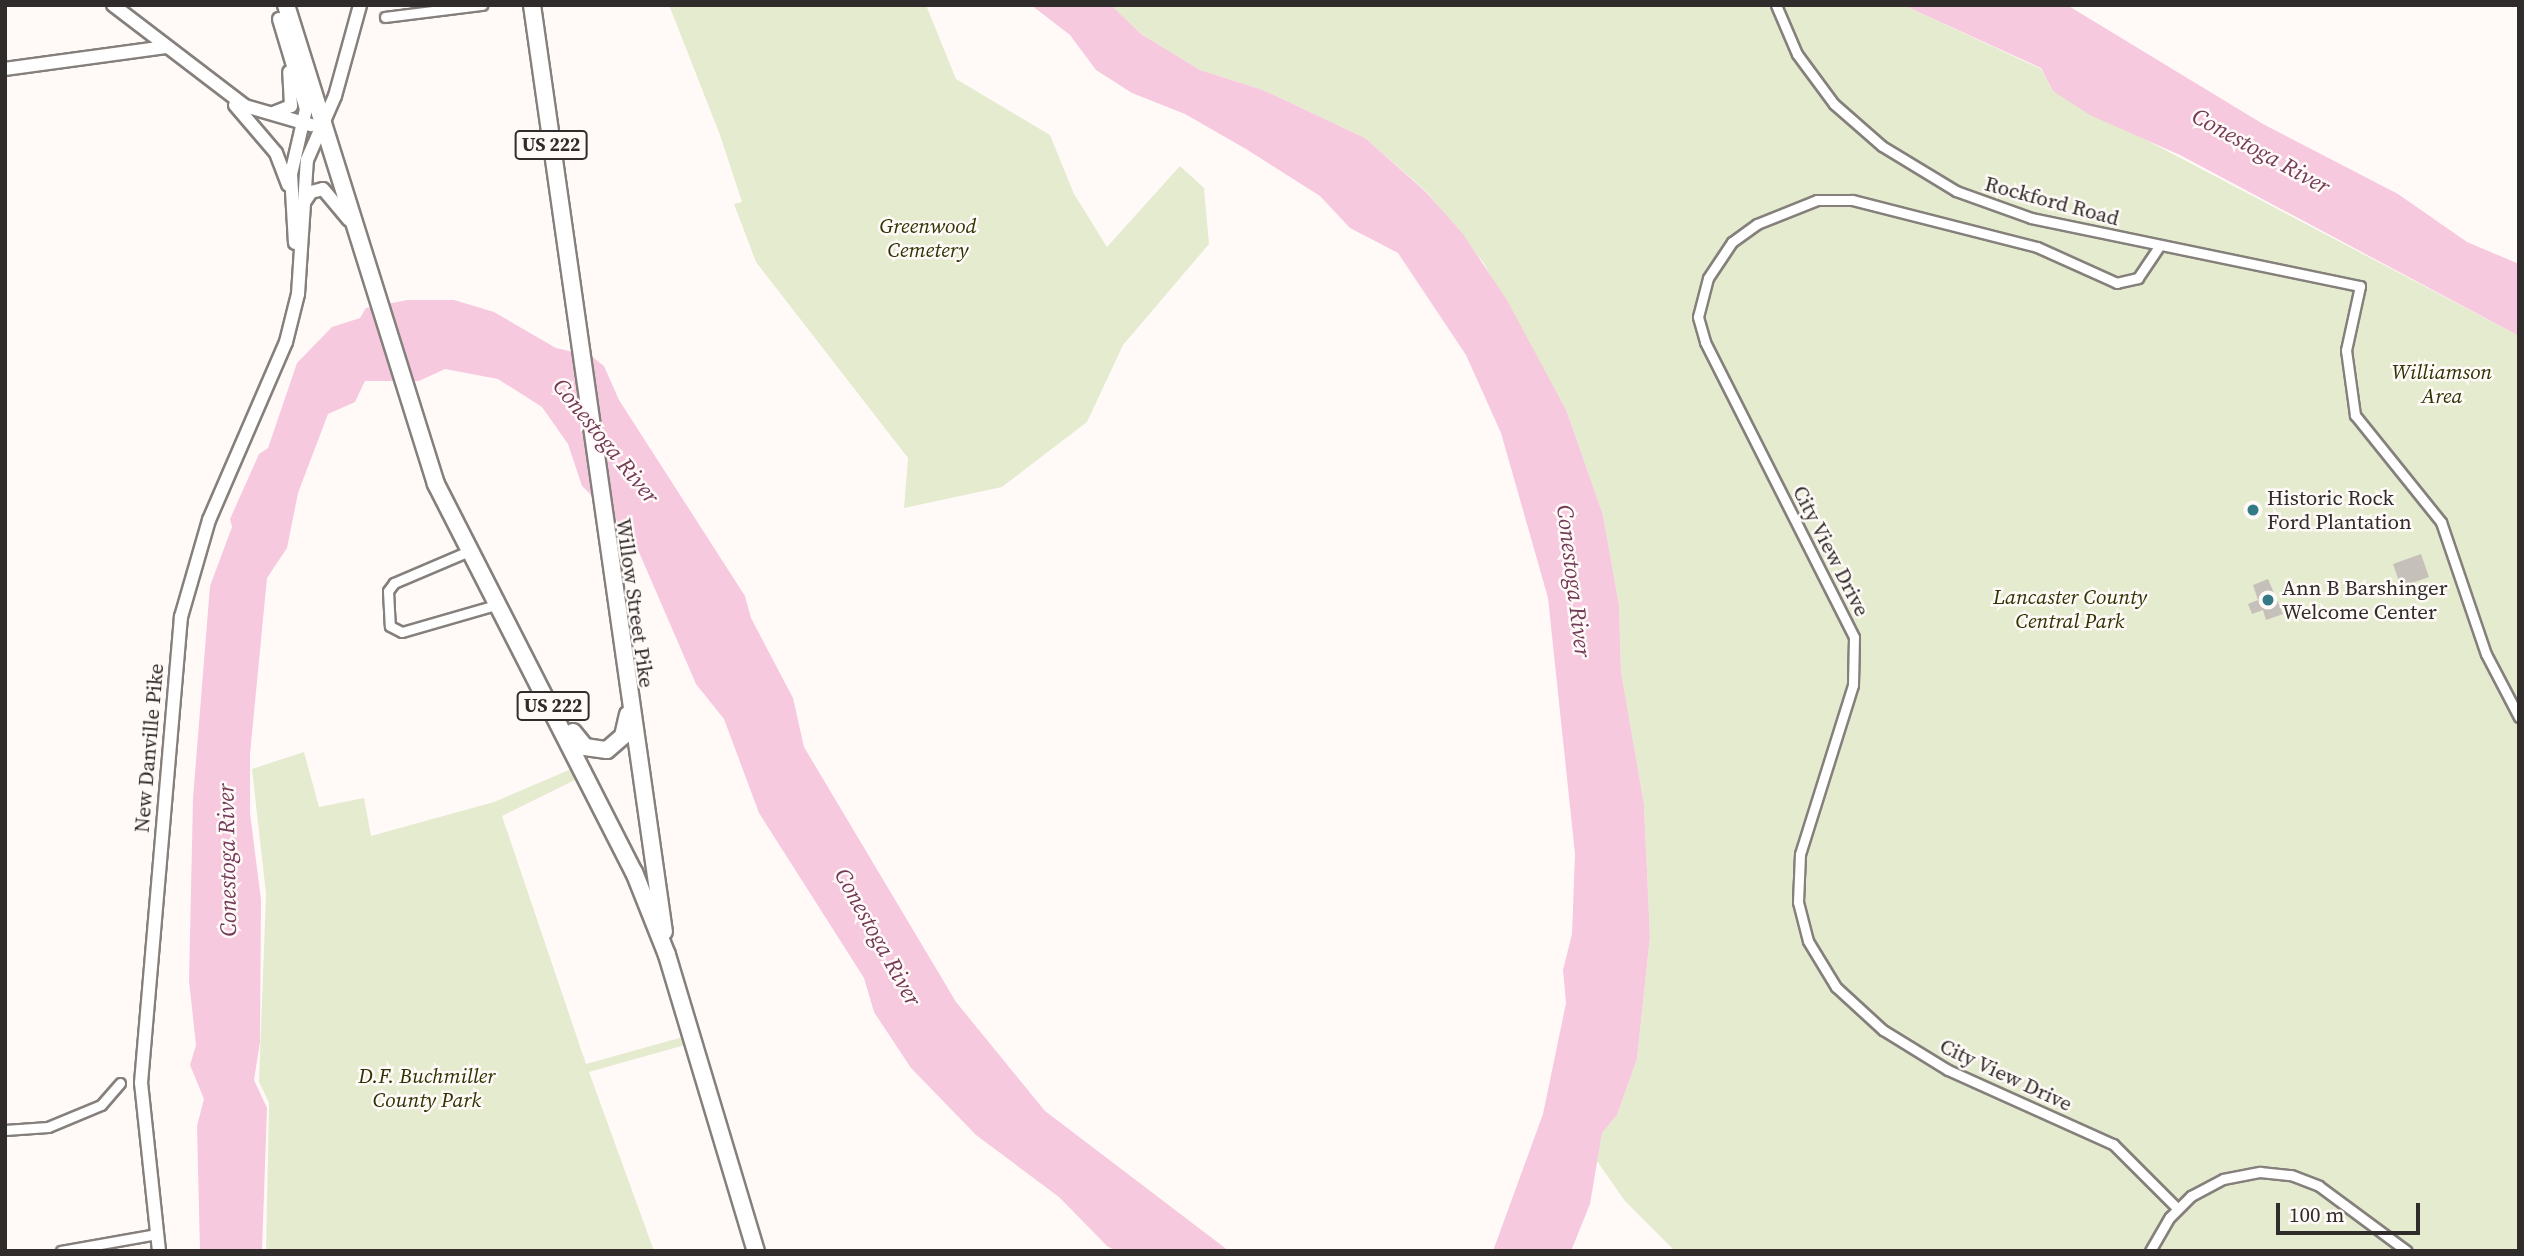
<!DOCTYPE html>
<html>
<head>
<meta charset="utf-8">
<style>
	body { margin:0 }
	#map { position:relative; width:2524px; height:1256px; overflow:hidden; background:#fffaf8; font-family:"Source Serif 4",serif }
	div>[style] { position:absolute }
	.green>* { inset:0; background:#e5ebce }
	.water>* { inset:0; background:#f7c9de }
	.building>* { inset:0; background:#c5c1ba }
	.roads { filter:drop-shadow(2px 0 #86807c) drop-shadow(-2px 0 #86807c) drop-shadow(0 2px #86807c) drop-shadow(0 -2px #86807c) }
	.street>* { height:9px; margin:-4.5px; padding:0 4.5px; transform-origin:4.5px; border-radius:4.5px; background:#fff }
	.secondary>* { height:12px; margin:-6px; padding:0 6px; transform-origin:6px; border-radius:6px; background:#fff }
	.highway>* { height:16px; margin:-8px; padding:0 8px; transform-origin:8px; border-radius:8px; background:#fff }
	.dots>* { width:19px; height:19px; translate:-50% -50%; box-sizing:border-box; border:4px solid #fffaf8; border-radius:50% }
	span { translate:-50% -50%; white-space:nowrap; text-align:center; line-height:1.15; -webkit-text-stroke:5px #fffaf8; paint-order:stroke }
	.shield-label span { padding:2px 5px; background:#fffaf8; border:2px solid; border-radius:5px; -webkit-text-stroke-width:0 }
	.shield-label { font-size:19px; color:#2f2c2b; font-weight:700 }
	.street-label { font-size:21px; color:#2f2c2b }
	.park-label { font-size:21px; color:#2e3300; font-style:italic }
	.poi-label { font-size:21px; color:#2f2c2b }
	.left { translate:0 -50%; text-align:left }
	.water-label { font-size:23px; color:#733a58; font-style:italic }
	.frame { position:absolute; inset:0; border:7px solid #2f2c2b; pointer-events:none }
	.scale { position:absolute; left:2276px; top:1203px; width:144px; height:32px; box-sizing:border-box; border:4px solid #2f2c2b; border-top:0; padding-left:9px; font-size:21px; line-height:24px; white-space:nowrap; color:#2f2c2b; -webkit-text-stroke:5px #fffaf8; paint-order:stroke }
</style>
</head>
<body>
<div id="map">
	<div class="green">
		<div style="clip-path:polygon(669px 5px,926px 5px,956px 79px,1050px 135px,1074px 194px,1107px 247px,1180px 166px,1204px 188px,1209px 244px,1123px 345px,1087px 422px,1002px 487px,904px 508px,908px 458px,756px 262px,734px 204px,742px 202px,720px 135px)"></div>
		<div style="clip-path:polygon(1111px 5px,1903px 5px,2041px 69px,2053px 91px,2519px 336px,2519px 1251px,1675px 1251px,1625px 1201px,1597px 1161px,1602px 1133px,1617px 1115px,1637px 1059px,1650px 937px,1644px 804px,1621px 673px,1619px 605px,1603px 515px,1567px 412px,1483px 262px,1427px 192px,1365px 138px,1263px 90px,1200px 70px,1141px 34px)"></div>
		<div style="clip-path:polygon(304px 752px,319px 807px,364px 798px,371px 836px,494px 802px,576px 767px,581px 777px,502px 816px,586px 1064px,683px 1037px,685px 1045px,589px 1072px,654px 1251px,266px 1251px,269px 1103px,259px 1082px,266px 894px,252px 769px)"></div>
	</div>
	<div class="water">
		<div style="clip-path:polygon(1031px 5px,1111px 5px,1141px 34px,1200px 70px,1263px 90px,1365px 138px,1426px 192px,1463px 234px,1507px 300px,1567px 412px,1603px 515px,1619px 605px,1621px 672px,1644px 804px,1650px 937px,1637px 1059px,1617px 1115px,1602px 1133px,1590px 1204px,1571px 1251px,1493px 1251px,1543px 1114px,1566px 1003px,1563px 970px,1572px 934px,1575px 854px,1548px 598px,1501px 433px,1466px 355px,1398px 253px,1350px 228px,1320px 196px,1246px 149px,1185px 114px,1132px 93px,1096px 70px,1070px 35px)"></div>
		<div style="clip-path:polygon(1903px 5px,2067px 5px,2263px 124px,2398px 194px,2467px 242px,2519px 264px,2519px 336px,2180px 155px,2090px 115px,2053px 91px,2041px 68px)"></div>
		<div style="clip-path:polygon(407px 300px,454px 300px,494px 312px,556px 348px,591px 356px,604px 366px,619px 400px,745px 596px,751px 618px,793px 698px,804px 747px,956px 1002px,1045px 1111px,1229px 1251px,1116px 1251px,1107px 1246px,1059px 1197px,976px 1135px,911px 1068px,874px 1012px,864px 978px,759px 813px,724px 719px,696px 684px,632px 536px,582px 486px,568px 444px,542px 407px,498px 379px,445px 369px,419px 381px,365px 381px,355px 402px,328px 414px,298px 493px,287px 548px,267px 578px,250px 754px,250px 813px,261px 900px,260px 1042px,254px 1080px,267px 1108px,262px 1251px,200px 1251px,197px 1126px,204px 1099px,190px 1065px,196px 1045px,189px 981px,193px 798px,210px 586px,232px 527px,230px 519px,259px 454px,268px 448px,297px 363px,332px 327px,360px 318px,366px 308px)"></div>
	</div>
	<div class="building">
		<div style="clip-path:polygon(2421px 554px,2429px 577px,2401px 587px,2393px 564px)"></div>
		<div style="clip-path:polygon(2268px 579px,2283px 614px,2266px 620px,2263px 610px,2252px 614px,2248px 604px,2258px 600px,2253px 585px)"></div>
	</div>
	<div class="roads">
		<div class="street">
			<div style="left:1776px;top:5px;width:53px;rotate:66.8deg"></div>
			<div style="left:1797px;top:54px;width:62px;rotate:53.5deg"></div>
			<div style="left:1834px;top:104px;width:64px;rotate:41.2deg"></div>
			<div style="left:1882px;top:146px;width:87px;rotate:31.3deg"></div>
			<div style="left:1956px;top:191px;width:80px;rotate:19.8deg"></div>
			<div style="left:2031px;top:218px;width:336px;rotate:11.7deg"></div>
			<div style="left:2360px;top:286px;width:66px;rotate:102.3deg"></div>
			<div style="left:2346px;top:350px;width:66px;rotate:82.1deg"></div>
			<div style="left:2355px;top:415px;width:137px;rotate:51.2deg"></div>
			<div style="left:2441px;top:522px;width:139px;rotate:71.2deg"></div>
			<div style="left:2486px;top:654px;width:71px;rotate:62.4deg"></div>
			<div style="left:385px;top:17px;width:98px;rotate:-7.1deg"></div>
			<div style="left:2160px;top:245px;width:40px;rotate:124deg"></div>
			<div style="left:2138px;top:278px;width:22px;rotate:167deg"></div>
			<div style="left:2117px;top:283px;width:88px;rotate:-155.8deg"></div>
			<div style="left:2037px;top:247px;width:191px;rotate:-165.7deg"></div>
			<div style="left:1852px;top:200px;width:35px;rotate:180deg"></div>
			<div style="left:1817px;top:200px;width:65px;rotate:158.2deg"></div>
			<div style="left:1757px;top:224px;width:31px;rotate:144deg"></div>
			<div style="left:1732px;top:242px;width:43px;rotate:123.7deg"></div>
			<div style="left:1708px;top:278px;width:40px;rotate:104.4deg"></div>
			<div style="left:1698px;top:317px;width:26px;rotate:74deg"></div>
			<div style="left:1705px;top:342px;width:330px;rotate:63.2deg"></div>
			<div style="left:1854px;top:637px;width:48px;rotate:91.2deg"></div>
			<div style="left:1853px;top:685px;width:177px;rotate:107.4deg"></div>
			<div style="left:1800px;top:854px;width:48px;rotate:92.4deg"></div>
			<div style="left:1798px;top:902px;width:40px;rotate:75.6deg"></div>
			<div style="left:1808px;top:941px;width:54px;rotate:58.7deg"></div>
			<div style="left:1836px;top:987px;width:64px;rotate:42.5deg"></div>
			<div style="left:1883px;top:1030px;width:76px;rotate:31.6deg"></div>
			<div style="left:1948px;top:1070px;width:181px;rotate:24.2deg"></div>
			<div style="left:2113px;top:1144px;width:91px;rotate:45deg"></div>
			<div style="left:469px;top:551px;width:82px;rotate:156.9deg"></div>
			<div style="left:394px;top:583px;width:10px;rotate:127deg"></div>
			<div style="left:388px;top:591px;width:35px;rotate:87deg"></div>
			<div style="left:390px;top:626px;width:13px;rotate:27deg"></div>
			<div style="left:402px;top:632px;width:101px;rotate:-16.1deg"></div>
			<div style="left:5px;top:1130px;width:43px;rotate:-4deg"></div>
			<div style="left:48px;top:1127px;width:57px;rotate:-22.5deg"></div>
			<div style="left:101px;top:1105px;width:29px;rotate:-49deg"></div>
			<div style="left:61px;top:1251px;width:97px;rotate:-10.1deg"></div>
			<div style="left:2150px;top:1251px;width:39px;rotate:-60deg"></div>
			<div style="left:2170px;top:1217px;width:30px;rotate:-45deg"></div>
			<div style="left:2191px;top:1196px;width:36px;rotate:-28deg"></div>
			<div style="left:2223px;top:1179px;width:38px;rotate:-11deg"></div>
			<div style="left:2260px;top:1172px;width:31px;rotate:6deg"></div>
			<div style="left:2291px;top:1175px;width:30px;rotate:21deg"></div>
			<div style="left:2319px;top:1186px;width:109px;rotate:36.5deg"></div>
		</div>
		<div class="secondary">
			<div style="left:113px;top:5px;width:166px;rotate:37.4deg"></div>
			<div style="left:245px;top:106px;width:69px;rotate:16.1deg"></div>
			<div style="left:279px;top:19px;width:94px;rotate:73.3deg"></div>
			<div style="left:306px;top:109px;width:67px;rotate:103deg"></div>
			<div style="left:291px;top:174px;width:69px;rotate:86.7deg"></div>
			<div style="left:5px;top:69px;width:162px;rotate:-7.8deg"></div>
			<div style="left:235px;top:105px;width:63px;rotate:49.5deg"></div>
			<div style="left:276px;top:153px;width:34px;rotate:69deg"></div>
			<div style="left:273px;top:113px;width:19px;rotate:-21deg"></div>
			<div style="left:291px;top:106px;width:34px;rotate:-93deg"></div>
			<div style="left:303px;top:204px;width:14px;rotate:-56deg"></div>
			<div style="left:311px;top:192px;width:12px;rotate:-14deg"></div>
			<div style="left:323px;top:189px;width:40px;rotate:50deg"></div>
			<div style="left:159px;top:1251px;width:169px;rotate:-96.1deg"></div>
			<div style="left:141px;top:1083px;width:468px;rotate:-85.1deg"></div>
			<div style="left:181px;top:617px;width:101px;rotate:-73.9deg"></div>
			<div style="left:209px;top:520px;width:194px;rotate:-66.6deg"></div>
			<div style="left:286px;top:342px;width:49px;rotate:-76deg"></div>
			<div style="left:298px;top:294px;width:134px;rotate:-86.2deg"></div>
			<div style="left:307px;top:160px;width:70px;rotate:-66.4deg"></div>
			<div style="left:335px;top:96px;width:94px;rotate:-74.6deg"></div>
		</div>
		<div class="highway">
			<div style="left:286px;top:5px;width:502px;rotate:72.61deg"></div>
			<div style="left:436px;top:484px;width:436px;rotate:63deg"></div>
			<div style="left:634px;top:872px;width:89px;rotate:68.3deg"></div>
			<div style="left:667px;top:955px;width:309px;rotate:73.3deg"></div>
			<div style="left:532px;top:5px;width:936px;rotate:81.9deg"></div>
			<div style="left:573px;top:732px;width:19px;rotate:51deg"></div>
			<div style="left:585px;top:747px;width:22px;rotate:8deg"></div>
			<div style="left:607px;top:750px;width:21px;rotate:-41deg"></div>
			<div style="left:623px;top:736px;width:22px;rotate:-77deg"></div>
		</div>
	</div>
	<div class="dots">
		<div style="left:2253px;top:510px;background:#347a86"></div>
		<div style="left:2268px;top:600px;background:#347a86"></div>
	</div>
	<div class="shield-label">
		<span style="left:551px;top:145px">US 222</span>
		<span style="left:553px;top:706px">US 222</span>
	</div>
	<div class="street-label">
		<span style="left:2052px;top:201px;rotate:15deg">Rockford Road</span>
		<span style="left:1831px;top:551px;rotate:63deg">City View Drive</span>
		<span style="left:635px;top:603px;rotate:82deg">Willow Street Pike</span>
		<span style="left:149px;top:748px;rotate:-85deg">New Danville Pike</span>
		<span style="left:2006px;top:1075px;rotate:25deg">City View Drive</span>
	</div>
	<div class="park-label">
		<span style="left:928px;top:238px">Greenwood<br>Cemetery</span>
		<span style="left:2442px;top:384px">Williamson<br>Area</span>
		<span style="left:2070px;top:609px">Lancaster County<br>Central Park</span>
		<span style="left:427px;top:1088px">D.F. Buchmiller<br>County Park</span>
	</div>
	<div class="poi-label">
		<span class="left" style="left:2267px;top:510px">Historic Rock<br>Ford Plantation</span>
		<span class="left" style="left:2282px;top:600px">Ann B Barshinger<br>Welcome Center</span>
	</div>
	<div class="water-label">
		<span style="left:2261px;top:151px;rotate:29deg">Conestoga River</span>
		<span style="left:606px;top:441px;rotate:51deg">Conestoga River</span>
		<span style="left:1574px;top:581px;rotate:83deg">Conestoga River</span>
		<span style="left:227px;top:860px;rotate:-91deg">Conestoga River</span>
		<span style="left:878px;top:937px;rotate:61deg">Conestoga River</span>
	</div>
	<div class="frame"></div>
	<div class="scale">100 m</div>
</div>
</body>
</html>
